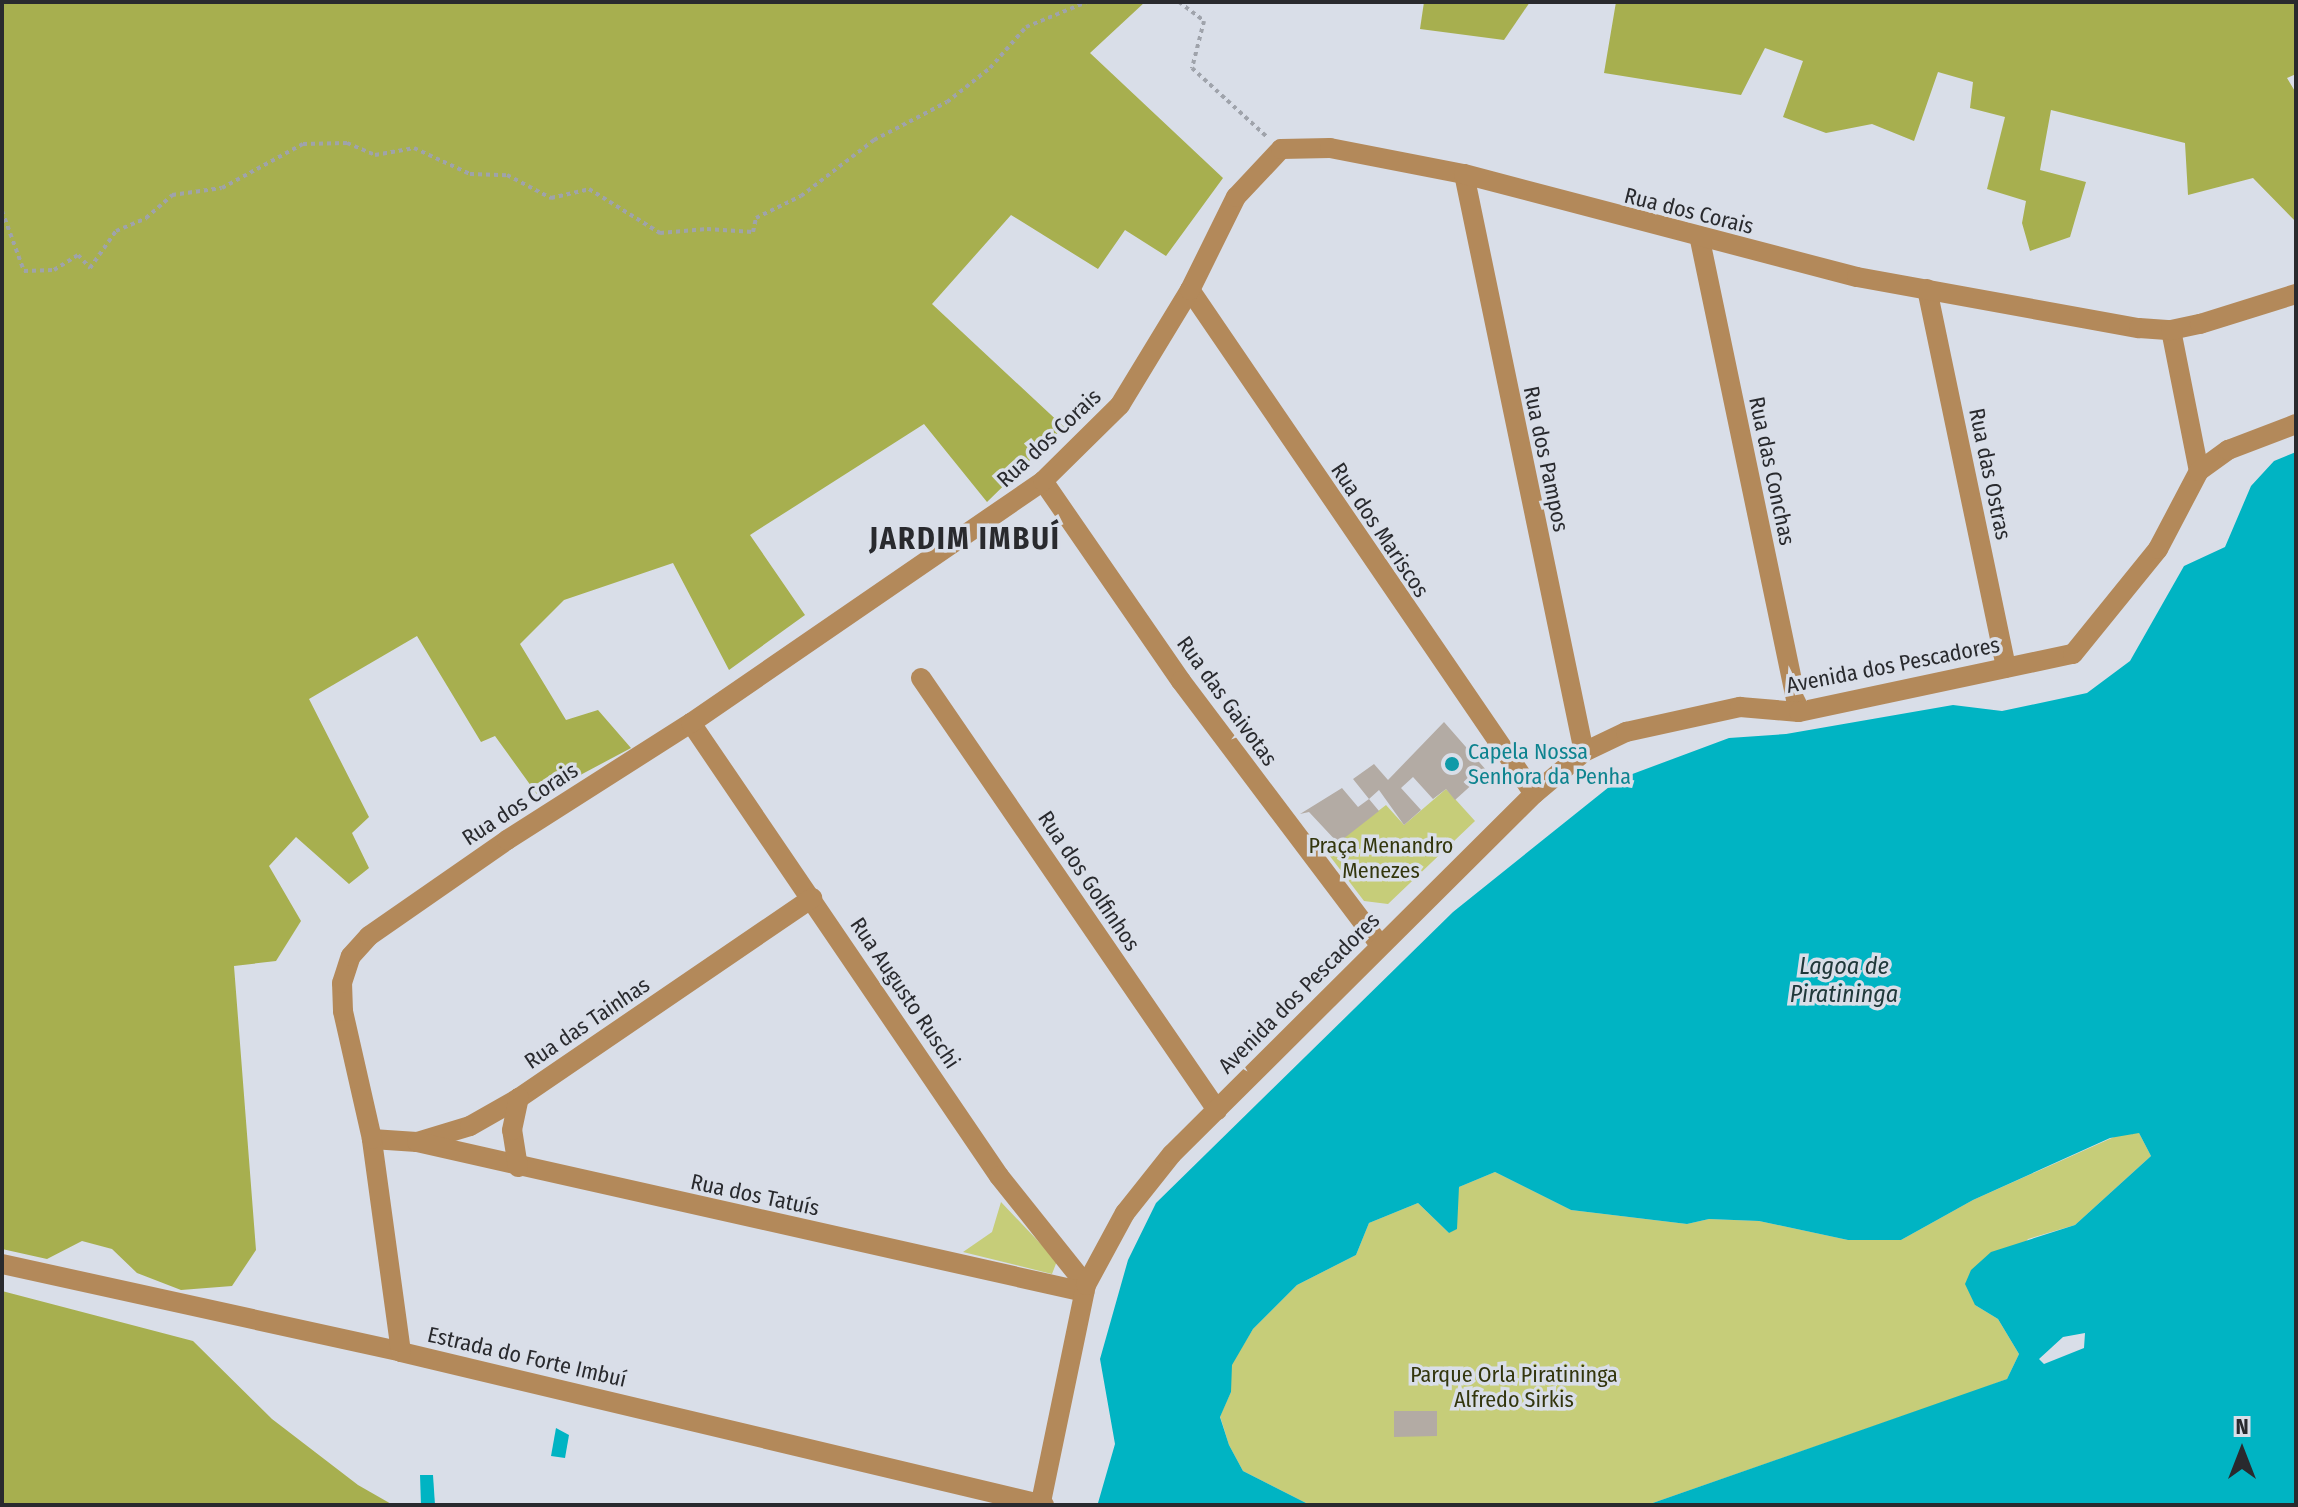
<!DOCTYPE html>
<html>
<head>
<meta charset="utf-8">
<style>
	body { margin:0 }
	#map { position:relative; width:2298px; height:1507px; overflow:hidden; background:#d9dee8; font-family:"Fira Sans Condensed",sans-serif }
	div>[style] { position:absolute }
	.green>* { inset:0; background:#c6cd79 }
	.forest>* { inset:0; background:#a7af4f }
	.water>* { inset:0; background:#00b4c3 }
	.building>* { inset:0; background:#b3aba4 }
	.path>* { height:4px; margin-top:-2px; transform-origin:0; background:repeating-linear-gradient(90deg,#9fa3ab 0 4px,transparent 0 8px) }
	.minor>* { height:20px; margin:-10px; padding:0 10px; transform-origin:10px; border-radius:10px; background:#b3895a }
	.dots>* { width:22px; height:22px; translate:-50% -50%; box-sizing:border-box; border:4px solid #d9dee8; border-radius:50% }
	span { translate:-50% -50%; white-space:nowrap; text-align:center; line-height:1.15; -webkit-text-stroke:7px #d9dee8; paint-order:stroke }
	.street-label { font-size:22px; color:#292a2e }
	.culture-label { font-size:22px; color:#0d838f }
	.left { translate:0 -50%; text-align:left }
	.park-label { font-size:22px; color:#33360d }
	.water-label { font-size:24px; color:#20383a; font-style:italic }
	.district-label { font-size:30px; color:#292a2e; font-weight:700; letter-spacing:2px }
	.frame { position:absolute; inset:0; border:4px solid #292a2e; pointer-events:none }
	.north { position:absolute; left:2202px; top:1411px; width:80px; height:80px; -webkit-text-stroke:6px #d9dee8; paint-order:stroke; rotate:0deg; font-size:22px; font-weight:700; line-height:32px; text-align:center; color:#292a2e }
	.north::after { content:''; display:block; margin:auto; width:28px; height:36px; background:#292a2e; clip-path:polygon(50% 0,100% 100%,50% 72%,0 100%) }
</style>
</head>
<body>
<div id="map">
	<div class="green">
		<div style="clip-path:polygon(1446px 789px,1475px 821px,1388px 904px,1364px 901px,1326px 851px,1386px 805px,1404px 825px)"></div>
		<div style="clip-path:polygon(2123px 1133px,2139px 1133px,2151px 1156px,2075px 1225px,2028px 1239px,1975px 1305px,1998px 1319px,2019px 1354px,2007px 1379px,1978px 1390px,1647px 1505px,1310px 1505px,1243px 1471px,1229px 1445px,1220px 1416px,1231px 1392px,1231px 1365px,1253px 1329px,1297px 1285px,1356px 1255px,1369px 1223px,1418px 1203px,1449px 1233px,1459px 1187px,1495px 1172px,1571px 1210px,1687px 1224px,1709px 1219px,1759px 1221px,1848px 1240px,1901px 1240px,1973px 1200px)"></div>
		<div style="clip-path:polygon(1001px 1202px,1057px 1261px,1052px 1274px,963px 1252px,992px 1232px)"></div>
	</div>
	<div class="forest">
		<div style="clip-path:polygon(2px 2px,1145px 2px,1090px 53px,1223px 178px,1166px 256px,1125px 230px,1098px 269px,1011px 215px,932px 304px,1064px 427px,987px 502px,924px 424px,750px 535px,805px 615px,729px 670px,673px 563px,564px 600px,520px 644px,566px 720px,598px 710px,631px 748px,539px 797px,495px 736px,481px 742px,417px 636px,309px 699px,369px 817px,352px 833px,369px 868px,349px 884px,296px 837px,269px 866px,301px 921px,276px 961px,234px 966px,256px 1250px,232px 1286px,181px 1290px,137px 1273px,112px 1249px,82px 1241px,47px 1259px,2px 1249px)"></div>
		<div style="clip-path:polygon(1424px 2px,1530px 2px,1504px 40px,1420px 29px)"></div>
		<div style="clip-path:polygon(1616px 2px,2296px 2px,2296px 74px,2287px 78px,2296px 93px,2296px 222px,2253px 178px,2188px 195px,2185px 143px,2051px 110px,2040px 170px,2086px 182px,2070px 237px,2030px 251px,2022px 223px,2026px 201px,1987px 189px,2005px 117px,1970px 108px,1973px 82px,1938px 72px,1914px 141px,1872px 124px,1826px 133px,1783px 117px,1803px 61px,1765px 48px,1741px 95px,1604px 73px)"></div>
		<div style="clip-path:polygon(2px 1291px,193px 1341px,272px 1419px,358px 1485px,393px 1505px,2px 1505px)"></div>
	</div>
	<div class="water">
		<div style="clip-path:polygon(evenodd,2296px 452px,2296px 1505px,1647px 1505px,2007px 1379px,2019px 1354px,1998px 1319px,1975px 1305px,1965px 1284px,1971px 1270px,1991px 1252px,2075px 1225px,2151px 1156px,2139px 1133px,2110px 1138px,1973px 1200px,1901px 1240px,1848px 1240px,1759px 1221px,1709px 1219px,1687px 1224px,1571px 1210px,1495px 1172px,1459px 1187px,1457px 1229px,1449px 1233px,1418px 1203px,1369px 1223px,1356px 1255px,1297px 1285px,1253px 1329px,1232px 1365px,1231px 1392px,1220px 1417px,1229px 1445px,1243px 1471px,1310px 1505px,1098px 1503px,1115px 1444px,1100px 1359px,1128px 1260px,1156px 1203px,1453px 912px,1619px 779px,1729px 738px,1786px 734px,1953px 705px,2002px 711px,2087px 693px,2130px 661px,2184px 566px,2225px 547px,2251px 486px,2274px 461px,2296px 452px,2085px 1333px,2084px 1348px,2044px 1364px,2039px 1359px,2063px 1337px,2085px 1333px)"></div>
		<div style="clip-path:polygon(556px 1428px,569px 1435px,565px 1458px,551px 1456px)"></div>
		<div style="clip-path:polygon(420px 1475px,433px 1475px,435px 1505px,421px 1505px)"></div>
	</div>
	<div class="building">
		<div style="clip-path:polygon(1444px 722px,1487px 771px,1455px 800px,1446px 789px,1433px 799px,1413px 777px,1401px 788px,1421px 810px,1404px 825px,1379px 790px,1369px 799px,1353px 779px,1374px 764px,1388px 780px)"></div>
		<div style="clip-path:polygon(1342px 788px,1358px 807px,1369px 799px,1379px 811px,1338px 843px,1309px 812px,1300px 814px)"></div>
		<div style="clip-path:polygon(1394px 1411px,1437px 1411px,1437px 1436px,1394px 1437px)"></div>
	</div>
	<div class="path">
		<div style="left:1179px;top:2px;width:31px;rotate:37deg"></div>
		<div style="left:1204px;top:21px;width:49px;rotate:104.3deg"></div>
		<div style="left:1192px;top:68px;width:102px;rotate:42.6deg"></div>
		<div style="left:2px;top:211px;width:64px;rotate:69.9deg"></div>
		<div style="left:24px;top:271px;width:30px;rotate:-2deg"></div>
		<div style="left:54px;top:270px;width:28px;rotate:-32deg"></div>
		<div style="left:78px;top:255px;width:18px;rotate:47deg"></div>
		<div style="left:90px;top:268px;width:45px;rotate:-54.9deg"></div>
		<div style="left:116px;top:231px;width:33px;rotate:-23deg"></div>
		<div style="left:146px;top:218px;width:35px;rotate:-41deg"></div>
		<div style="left:172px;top:195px;width:50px;rotate:-8deg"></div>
		<div style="left:222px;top:188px;width:92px;rotate:-28.5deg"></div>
		<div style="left:303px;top:144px;width:44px;rotate:-1.3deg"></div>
		<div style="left:347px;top:143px;width:30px;rotate:23deg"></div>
		<div style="left:375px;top:155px;width:40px;rotate:-10deg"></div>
		<div style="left:414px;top:148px;width:62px;rotate:24.9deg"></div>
		<div style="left:470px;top:174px;width:37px;rotate:2deg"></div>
		<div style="left:507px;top:175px;width:50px;rotate:27.6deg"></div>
		<div style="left:551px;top:198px;width:39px;rotate:-13deg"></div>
		<div style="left:589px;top:189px;width:84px;rotate:31.8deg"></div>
		<div style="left:660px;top:233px;width:47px;rotate:-4.9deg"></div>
		<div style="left:707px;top:229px;width:46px;rotate:3.7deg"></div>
		<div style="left:753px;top:232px;width:14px;rotate:-78deg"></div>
		<div style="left:756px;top:218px;width:50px;rotate:-26.1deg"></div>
		<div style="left:801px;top:196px;width:92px;rotate:-37.5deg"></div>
		<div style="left:874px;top:140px;width:82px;rotate:-27.5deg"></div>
		<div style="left:947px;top:102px;width:55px;rotate:-38.3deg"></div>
		<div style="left:990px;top:68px;width:55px;rotate:-48.7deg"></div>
		<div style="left:1026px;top:27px;width:66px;rotate:-22.3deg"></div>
	</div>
	<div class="minor">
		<div style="left:1464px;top:174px;width:590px;rotate:78.27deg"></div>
		<div style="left:1700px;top:240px;width:482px;rotate:78.2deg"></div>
		<div style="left:1927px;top:289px;width:387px;rotate:78.2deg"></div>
		<div style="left:1190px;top:290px;width:610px;rotate:55.68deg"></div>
		<div style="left:2171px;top:330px;width:144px;rotate:78.8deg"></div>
		<div style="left:1043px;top:481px;width:243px;rotate:55.4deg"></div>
		<div style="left:1181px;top:681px;width:331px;rotate:53deg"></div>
		<div style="left:921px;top:678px;width:524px;rotate:55.58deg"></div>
		<div style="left:691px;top:723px;width:548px;rotate:55.79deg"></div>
		<div style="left:999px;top:1176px;width:139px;rotate:51.4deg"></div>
		<div style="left:372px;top:1139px;width:45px;rotate:3.8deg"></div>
		<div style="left:417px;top:1142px;width:55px;rotate:-16.8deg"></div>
		<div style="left:470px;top:1126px;width:56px;rotate:-29.7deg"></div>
		<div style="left:519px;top:1098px;width:355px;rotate:-34.3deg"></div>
		<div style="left:417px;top:1142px;width:684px;rotate:12.67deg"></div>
		<div style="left:518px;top:1167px;width:37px;rotate:-99deg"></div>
		<div style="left:512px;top:1130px;width:33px;rotate:-78deg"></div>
		<div style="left:2px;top:1264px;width:409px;rotate:12.4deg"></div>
		<div style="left:401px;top:1352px;width:661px;rotate:13.38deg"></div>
		<div style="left:401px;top:1352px;width:215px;rotate:-97.8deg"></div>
		<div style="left:372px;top:1139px;width:131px;rotate:-102.8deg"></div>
		<div style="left:343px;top:1011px;width:28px;rotate:-92deg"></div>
		<div style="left:342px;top:983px;width:28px;rotate:-72deg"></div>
		<div style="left:351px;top:956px;width:27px;rotate:-48deg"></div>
		<div style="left:369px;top:936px;width:168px;rotate:-34.8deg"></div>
		<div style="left:507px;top:840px;width:218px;rotate:-32.5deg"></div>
		<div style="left:691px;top:723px;width:427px;rotate:-34.5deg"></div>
		<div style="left:1043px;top:481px;width:108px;rotate:-44.6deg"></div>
		<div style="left:1120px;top:405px;width:135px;rotate:-58.7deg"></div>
		<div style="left:1190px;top:290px;width:104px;rotate:-63.7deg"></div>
		<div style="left:1236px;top:197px;width:66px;rotate:-46.8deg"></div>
		<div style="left:1281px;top:149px;width:49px;rotate:-1.2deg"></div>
		<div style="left:1330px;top:148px;width:136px;rotate:11deg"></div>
		<div style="left:1464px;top:174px;width:406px;rotate:14.7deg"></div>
		<div style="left:1857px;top:277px;width:287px;rotate:10.3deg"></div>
		<div style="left:2139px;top:328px;width:32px;rotate:4deg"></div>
		<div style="left:2171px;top:330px;width:30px;rotate:-12deg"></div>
		<div style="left:2200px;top:324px;width:101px;rotate:-17.4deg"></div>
		<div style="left:1041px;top:1502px;width:222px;rotate:-78.3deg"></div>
		<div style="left:1086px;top:1285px;width:82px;rotate:-61.6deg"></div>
		<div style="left:1125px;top:1213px;width:75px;rotate:-51.5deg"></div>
		<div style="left:1172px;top:1154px;width:511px;rotate:-44.84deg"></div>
		<div style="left:1534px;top:794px;width:65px;rotate:-40deg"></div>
		<div style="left:1584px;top:752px;width:47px;rotate:-25.5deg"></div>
		<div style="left:1626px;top:732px;width:117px;rotate:-12.4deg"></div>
		<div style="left:1740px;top:707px;width:59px;rotate:4.8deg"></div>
		<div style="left:1799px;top:712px;width:280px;rotate:-12deg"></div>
		<div style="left:2073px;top:654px;width:135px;rotate:-51deg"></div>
		<div style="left:2158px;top:549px;width:88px;rotate:-62.3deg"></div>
		<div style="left:2199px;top:471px;width:36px;rotate:-36deg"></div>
		<div style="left:2228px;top:450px;width:73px;rotate:-20.9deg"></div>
	</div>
	<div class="dots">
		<div style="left:1452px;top:764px;background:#0f9aa8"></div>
	</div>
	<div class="street-label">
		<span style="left:1689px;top:211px;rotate:14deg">Rua dos Corais</span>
		<span style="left:1049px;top:438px;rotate:-43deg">Rua dos Corais</span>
		<span style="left:1546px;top:459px;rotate:78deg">Rua dos Pampos</span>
		<span style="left:1772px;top:471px;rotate:78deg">Rua das Conchas</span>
		<span style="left:1990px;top:474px;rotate:78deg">Rua das Ostras</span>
		<span style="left:1380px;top:530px;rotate:56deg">Rua dos Mariscos</span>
		<span style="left:1893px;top:665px;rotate:-11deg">Avenida dos Pescadores</span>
		<span style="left:1227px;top:701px;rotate:54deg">Rua das Gaivotas</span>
		<span style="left:520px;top:804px;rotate:-33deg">Rua dos Corais</span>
		<span style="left:1089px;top:881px;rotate:56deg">Rua dos Golfinhos</span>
		<span style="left:905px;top:993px;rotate:56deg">Rua Augusto Ruschi</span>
		<span style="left:1299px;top:993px;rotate:-45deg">Avenida dos Pescadores</span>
		<span style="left:587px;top:1023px;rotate:-34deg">Rua das Tainhas</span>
		<span style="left:755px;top:1195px;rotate:12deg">Rua dos Tatuís</span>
		<span style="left:527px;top:1357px;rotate:13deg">Estrada do Forte Imbuí</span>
	</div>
	<div class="culture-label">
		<span class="left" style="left:1468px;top:764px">Capela Nossa<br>Senhora da Penha</span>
	</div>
	<div class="park-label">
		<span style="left:1381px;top:858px">Praça Menandro<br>Menezes</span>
		<span style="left:1514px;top:1387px">Parque Orla Piratininga<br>Alfredo Sirkis</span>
	</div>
	<div class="water-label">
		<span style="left:1844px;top:981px">Lagoa de<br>Piratininga</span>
	</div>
	<div class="district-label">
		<span style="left:965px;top:539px">JARDIM IMBUÍ</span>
	</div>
	<div class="frame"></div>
	<div class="north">N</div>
</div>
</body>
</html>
